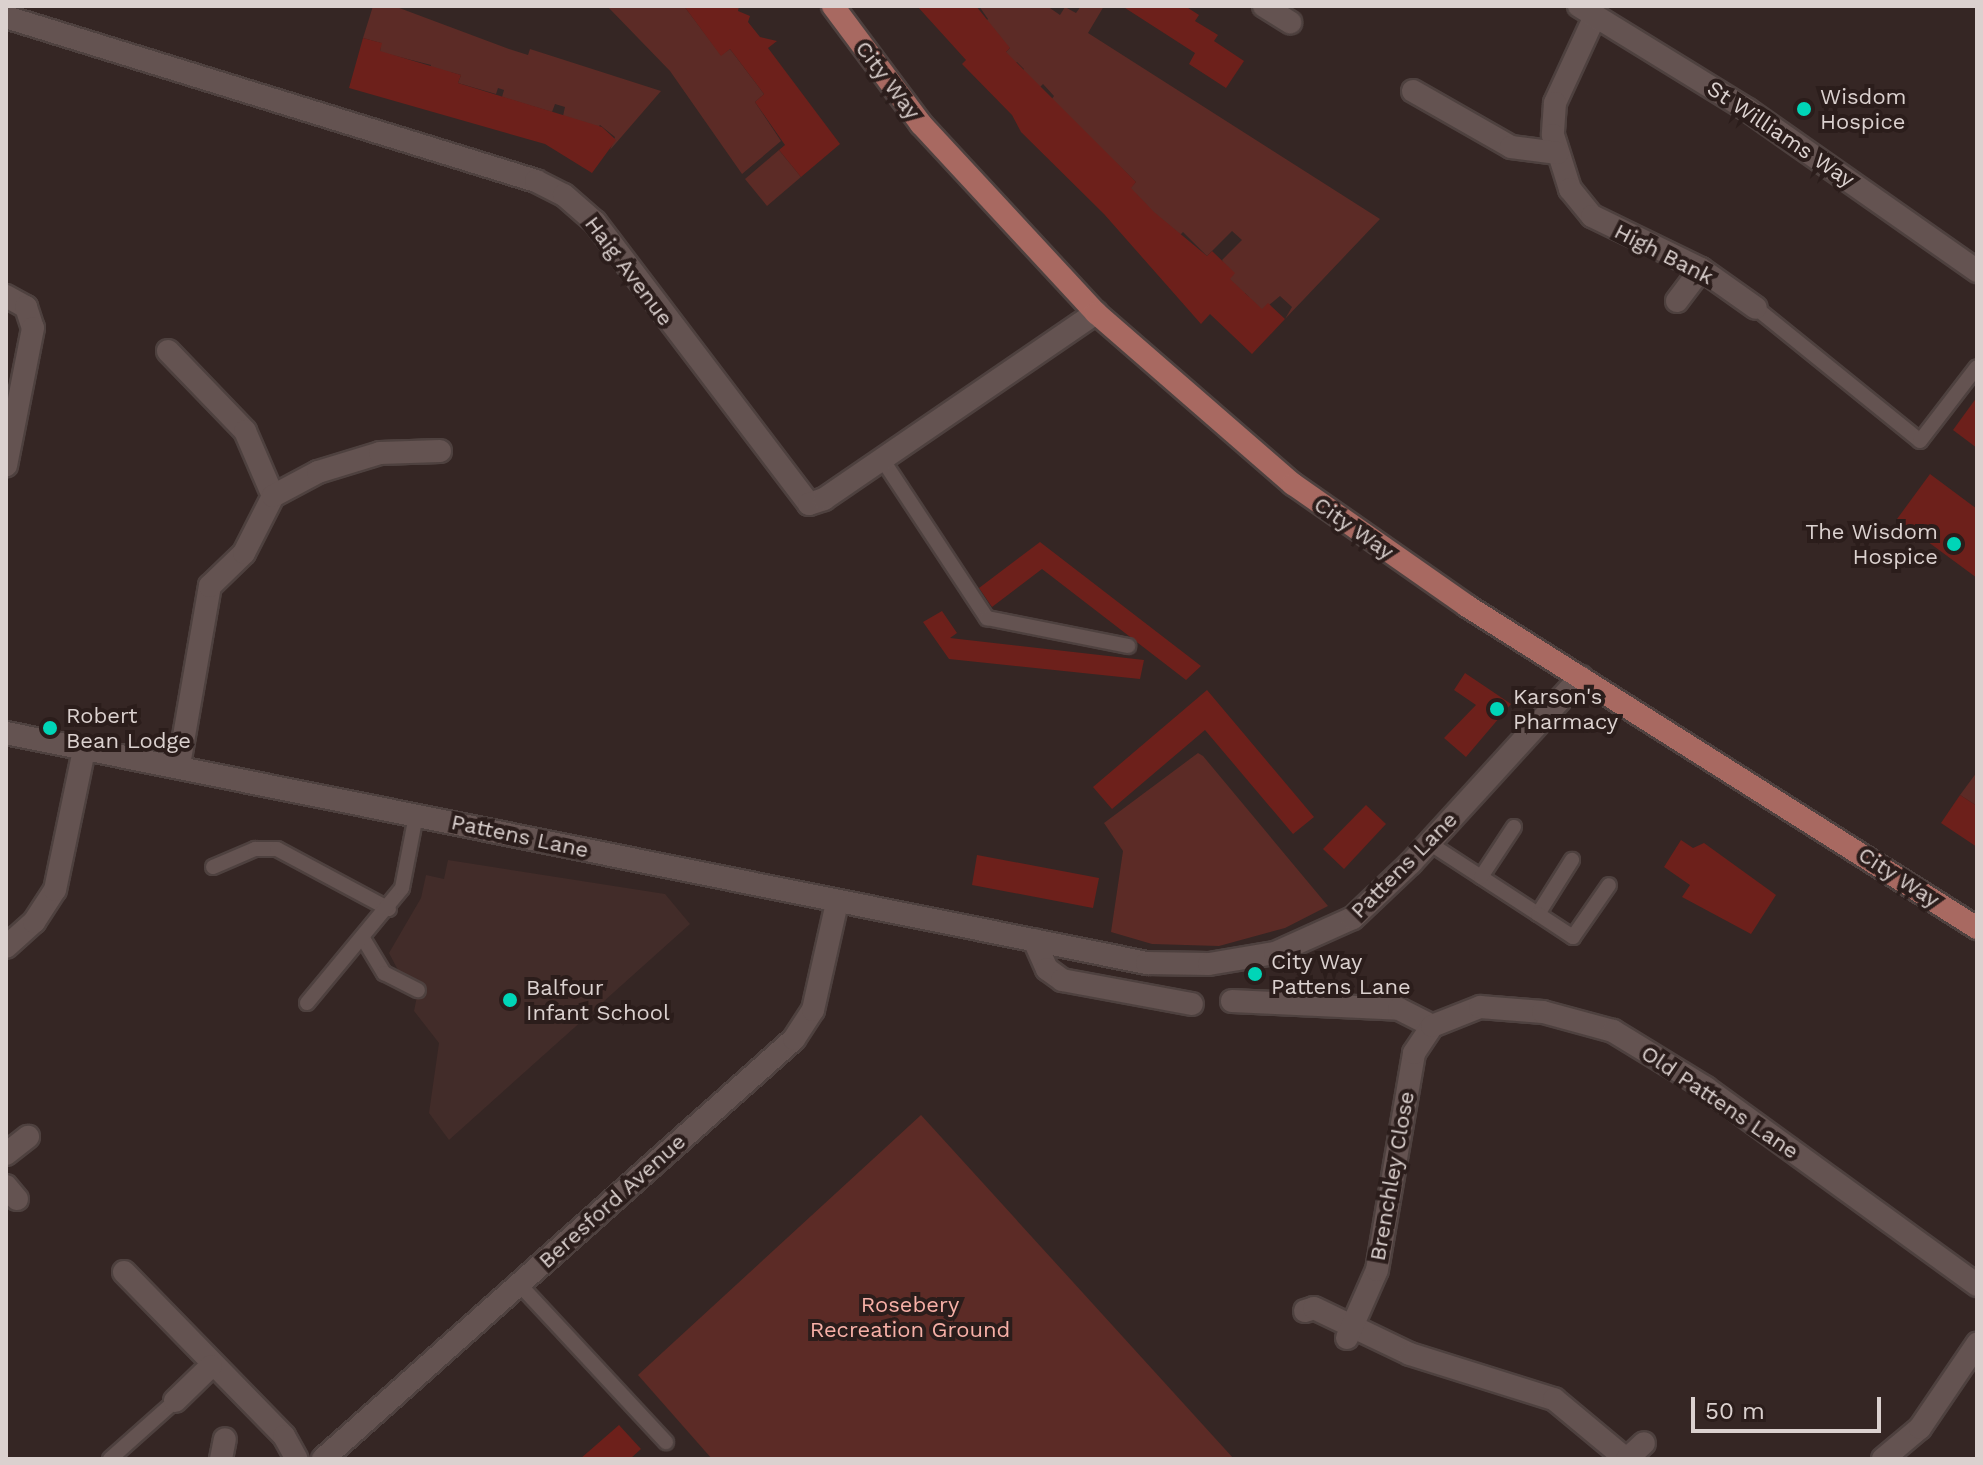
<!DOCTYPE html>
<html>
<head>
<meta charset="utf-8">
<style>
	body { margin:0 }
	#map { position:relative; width:1983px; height:1465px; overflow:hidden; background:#352624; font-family:"Work Sans",sans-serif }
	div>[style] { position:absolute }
	.built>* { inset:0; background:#422c29 }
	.green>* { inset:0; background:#5c2b26 }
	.building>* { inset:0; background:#6d201b }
	.roads { filter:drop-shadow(2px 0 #4e413f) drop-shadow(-2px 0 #4e413f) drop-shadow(0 2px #4e413f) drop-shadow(0 -2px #4e413f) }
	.service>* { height:14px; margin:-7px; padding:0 7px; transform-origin:7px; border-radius:7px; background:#645351 }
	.minor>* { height:22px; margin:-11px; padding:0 11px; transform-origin:11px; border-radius:11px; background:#645351 }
	.tertiary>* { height:22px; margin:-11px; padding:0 11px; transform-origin:11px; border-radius:11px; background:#645351 }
	.primary>* { height:22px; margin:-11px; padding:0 11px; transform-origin:11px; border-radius:11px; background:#a86961 }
	.dots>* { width:22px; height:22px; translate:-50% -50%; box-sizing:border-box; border:4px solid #2b1d1b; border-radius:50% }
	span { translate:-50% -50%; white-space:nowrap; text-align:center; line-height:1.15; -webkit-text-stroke:8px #2b1d1b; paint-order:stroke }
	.street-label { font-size:22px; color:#dbd1cf }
	.poi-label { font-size:22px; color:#dbd1cf }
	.left { translate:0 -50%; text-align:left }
	.right { translate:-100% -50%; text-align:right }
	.park-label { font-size:22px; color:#f7b0a7 }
	.frame { position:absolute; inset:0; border:8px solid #dbd1cf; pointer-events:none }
	.scale { position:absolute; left:1691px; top:1397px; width:190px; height:36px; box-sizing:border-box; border:4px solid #dbd1cf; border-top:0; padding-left:10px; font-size:24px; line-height:28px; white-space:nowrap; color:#dbd1cf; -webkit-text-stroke:6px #2b1d1b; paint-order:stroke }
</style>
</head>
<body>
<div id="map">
	<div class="built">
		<div style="clip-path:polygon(448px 860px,665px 894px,690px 924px,449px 1140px,429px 1113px,439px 1043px,414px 1011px,420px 981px,399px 972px,389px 953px,421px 898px,426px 875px,444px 879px)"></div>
	</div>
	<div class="green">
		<div style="clip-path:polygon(373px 6px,394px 6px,509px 49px,528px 55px,530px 49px,661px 91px,610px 150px,615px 137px,600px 125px,591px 136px,563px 116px,565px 107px,555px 104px,552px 112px,502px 97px,504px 90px,498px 88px,496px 94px,458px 83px,461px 75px,450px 72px,428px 76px,431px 65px,380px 52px,381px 43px,363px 38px)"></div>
		<div style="clip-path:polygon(607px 6px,684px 6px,721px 55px,730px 49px,764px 94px,755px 102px,781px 141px,742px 174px,670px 71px)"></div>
		<div style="clip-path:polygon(979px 6px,1047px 6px,1060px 15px,1065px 7px,1076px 13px,1081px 6px,1104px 6px,1088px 33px,1380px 219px,1285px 319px,1292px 307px,1280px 296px,1257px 315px,1244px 302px,1249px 297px,1245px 293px,1238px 299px,1222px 260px,1242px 240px,1232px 231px,1207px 256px,1183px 232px,1171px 244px,1123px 196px,1136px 182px,1051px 100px,1054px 96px,1043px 84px,1034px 93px,1018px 76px,1024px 69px,1017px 62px,1010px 68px,1000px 58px,1010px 48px,971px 36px,988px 19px)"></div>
		<div style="clip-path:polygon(779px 150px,801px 177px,767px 206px,745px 179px)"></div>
		<div style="clip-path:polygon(1198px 753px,1203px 756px,1328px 906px,1285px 928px,1219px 946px,1152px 944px,1111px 932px,1123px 851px,1104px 823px)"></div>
		<div style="clip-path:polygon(1977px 772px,1977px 806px,1960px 795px)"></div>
		<div style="clip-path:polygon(921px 1115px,1234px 1459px,712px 1459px,638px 1375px)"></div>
	</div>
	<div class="building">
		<div style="clip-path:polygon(684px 6px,739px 6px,738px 11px,750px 16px,748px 22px,760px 37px,777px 41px,768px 48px,840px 144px,801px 177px,779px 150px,785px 145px,755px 102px,764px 94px,730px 49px,721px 56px)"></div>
		<div style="clip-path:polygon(917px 6px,976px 6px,1010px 48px,1006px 52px,1136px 182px,1131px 188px,1154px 212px,1207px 256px,1212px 251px,1235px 273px,1230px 279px,1262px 309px,1268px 303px,1285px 319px,1252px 354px,1210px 314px,1201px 324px,1104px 214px,1021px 132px,1012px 115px,962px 64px,966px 60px)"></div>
		<div style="clip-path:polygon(1122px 6px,1185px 6px,1199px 15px,1195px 21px,1218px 35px,1214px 41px,1244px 61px,1226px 88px,1189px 64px,1195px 53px)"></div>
		<div style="clip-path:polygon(363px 38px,382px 43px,380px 51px,461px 75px,458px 83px,602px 127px,616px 140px,592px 173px,545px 144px,349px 88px)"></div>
		<div style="clip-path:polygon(1977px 397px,1977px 448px,1953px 430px)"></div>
		<div style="clip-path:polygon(1930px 474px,1977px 509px,1977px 578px,1897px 519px)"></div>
		<div style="clip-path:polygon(1040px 542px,1201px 666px,1186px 680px,1042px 569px,992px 607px,979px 588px)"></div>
		<div style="clip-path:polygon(942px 611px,957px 633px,950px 638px,1144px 660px,1140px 679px,949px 659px,923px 622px)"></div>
		<div style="clip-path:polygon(1465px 673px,1511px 704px,1466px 757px,1444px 738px,1476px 705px,1454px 690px)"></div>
		<div style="clip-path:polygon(1207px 690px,1314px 817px,1293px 834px,1205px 730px,1112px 809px,1093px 787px)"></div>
		<div style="clip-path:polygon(1960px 795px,1977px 806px,1977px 847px,1941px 823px)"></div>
		<div style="clip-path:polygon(1366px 805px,1386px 824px,1344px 869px,1323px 849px)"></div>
		<div style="clip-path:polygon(1681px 840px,1693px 848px,1704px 843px,1776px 895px,1751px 934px,1682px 897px,1690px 885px,1664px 867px)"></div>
		<div style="clip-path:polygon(977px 855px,1099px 878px,1093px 908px,972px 885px)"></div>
		<div style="clip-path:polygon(619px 1425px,641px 1449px,630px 1459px,580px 1459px)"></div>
	</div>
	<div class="roads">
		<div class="service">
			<div style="left:1756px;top:308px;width:211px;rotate:39deg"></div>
			<div style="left:1920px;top:441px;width:93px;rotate:-52.4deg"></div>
			<div style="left:882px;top:459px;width:191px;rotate:56.6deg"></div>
			<div style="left:987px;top:618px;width:144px;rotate:11.2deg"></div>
			<div style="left:1429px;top:843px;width:130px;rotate:33.1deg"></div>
			<div style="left:1538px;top:914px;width:64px;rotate:-57.8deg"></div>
			<div style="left:213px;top:867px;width:46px;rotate:-23.2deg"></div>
			<div style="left:255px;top:849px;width:22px"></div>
			<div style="left:277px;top:849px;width:127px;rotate:28.2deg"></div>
			<div style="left:1481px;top:877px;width:60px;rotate:-56.6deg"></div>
			<div style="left:1538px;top:914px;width:42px;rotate:33.3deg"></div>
			<div style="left:1573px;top:937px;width:63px;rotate:-55.3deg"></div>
			<div style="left:364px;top:940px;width:39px;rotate:59deg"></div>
			<div style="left:384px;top:973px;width:38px;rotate:27deg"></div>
			<div style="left:307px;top:1003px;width:149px;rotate:-50.4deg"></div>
			<div style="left:402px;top:888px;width:74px;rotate:-79.1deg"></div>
			<div style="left:519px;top:1284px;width:216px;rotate:47.1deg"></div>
			<div style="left:110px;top:1459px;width:87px;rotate:-41.7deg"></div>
		</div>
		<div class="minor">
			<div style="left:1264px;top:6px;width:31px;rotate:32deg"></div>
			<div style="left:1595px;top:16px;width:96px;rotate:114.7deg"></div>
			<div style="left:1555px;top:103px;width:32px;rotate:94deg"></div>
			<div style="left:1553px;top:135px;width:57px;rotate:72.5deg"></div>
			<div style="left:1570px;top:189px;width:35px;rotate:51deg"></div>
			<div style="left:1592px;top:216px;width:121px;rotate:25.9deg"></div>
			<div style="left:1701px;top:269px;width:67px;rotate:35.3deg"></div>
			<div style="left:6px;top:17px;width:555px;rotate:17.19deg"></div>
			<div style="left:536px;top:181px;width:31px;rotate:27deg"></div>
			<div style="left:564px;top:195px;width:41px;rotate:41.1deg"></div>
			<div style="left:595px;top:222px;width:354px;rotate:52.8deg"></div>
			<div style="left:809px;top:504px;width:16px;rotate:-18deg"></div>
			<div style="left:824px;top:499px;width:330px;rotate:-34.4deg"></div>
			<div style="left:1413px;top:91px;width:113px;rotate:29.7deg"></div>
			<div style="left:1511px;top:147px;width:47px;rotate:7.3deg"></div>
			<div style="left:6px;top:296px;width:23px;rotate:29deg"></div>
			<div style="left:26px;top:307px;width:22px;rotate:72deg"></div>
			<div style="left:33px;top:328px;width:140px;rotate:101.1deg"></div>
			<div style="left:1677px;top:301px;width:40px;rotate:-53deg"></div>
			<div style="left:168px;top:351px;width:111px;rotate:46.1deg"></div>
			<div style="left:245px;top:431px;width:71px;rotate:66.7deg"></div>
			<div style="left:179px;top:765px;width:182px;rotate:-80.2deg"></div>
			<div style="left:210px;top:586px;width:47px;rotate:-44.1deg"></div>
			<div style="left:244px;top:553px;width:64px;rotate:-63deg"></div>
			<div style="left:273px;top:496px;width:51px;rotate:-28.1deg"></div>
			<div style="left:318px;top:472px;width:65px;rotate:-17deg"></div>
			<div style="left:380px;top:453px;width:60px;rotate:-1.9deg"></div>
			<div style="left:1034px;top:940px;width:32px;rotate:66deg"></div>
			<div style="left:1047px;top:969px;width:19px;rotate:36deg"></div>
			<div style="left:1062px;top:980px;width:132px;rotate:10.5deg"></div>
			<div style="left:6px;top:947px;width:38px;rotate:-42deg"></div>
			<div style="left:34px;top:922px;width:38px;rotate:-57deg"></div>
			<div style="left:55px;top:890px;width:143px;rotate:-78.3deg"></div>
			<div style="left:1232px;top:1001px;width:167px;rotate:2.7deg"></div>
			<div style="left:1399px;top:1009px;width:37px;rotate:27deg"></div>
			<div style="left:6px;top:1154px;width:28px;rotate:-38deg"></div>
			<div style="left:6px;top:1186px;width:17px;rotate:50deg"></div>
			<div style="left:124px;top:1272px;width:229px;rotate:45.7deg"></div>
			<div style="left:284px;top:1436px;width:26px;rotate:61deg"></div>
			<div style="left:1305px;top:1311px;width:9px;rotate:-18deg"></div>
			<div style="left:1314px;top:1308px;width:106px;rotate:25.6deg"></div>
			<div style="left:1410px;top:1354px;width:151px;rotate:17.4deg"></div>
			<div style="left:1554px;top:1399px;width:94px;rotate:39.8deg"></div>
			<div style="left:1347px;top:1338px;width:74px;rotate:-66.2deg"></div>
			<div style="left:1377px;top:1270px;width:220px;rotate:-80.3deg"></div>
			<div style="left:1414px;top:1053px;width:32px;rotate:-56deg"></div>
			<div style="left:1432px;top:1026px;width:52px;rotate:-21.6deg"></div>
			<div style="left:1480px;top:1007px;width:63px;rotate:4.5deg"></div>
			<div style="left:1543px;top:1012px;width:73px;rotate:15.2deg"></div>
			<div style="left:1613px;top:1031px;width:109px;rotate:31.5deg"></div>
			<div style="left:1706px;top:1088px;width:335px;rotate:36deg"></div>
			<div style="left:175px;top:1401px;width:50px;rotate:-44.2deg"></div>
			<div style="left:221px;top:1459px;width:20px;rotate:-79deg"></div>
			<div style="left:323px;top:1459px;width:631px;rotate:-41.72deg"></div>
			<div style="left:794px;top:1039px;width:35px;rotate:-57deg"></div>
			<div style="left:813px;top:1010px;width:110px;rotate:-77.4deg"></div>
			<div style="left:1627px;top:1459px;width:23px;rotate:-43deg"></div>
			<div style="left:1883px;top:1459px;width:48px;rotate:-40deg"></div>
			<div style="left:1920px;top:1428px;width:102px;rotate:-55.8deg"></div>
		</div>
		<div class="tertiary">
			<div style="left:1579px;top:6px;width:198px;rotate:31.6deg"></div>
			<div style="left:1748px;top:110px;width:280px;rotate:35.1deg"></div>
			<div style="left:6px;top:733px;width:1164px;rotate:11.4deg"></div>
			<div style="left:1147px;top:963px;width:62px;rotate:0.9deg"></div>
			<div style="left:1209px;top:964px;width:67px;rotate:-9.5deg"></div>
			<div style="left:1275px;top:953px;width:85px;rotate:-24.2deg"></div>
			<div style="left:1353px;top:918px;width:80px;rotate:-43.5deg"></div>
			<div style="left:1411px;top:863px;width:252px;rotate:-47.6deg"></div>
		</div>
		<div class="primary">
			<div style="left:833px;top:6px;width:147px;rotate:53.3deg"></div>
			<div style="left:921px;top:124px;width:258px;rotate:47.2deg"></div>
			<div style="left:1096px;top:313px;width:261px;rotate:41deg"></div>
			<div style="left:1293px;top:484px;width:213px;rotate:35deg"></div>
			<div style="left:1467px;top:606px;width:603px;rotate:32.27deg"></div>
		</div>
	</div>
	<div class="dots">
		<div style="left:1804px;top:109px;background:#00d5b7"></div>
		<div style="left:1954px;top:544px;background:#00d5b7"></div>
		<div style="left:1497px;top:709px;background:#00d5b7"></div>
		<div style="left:50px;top:728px;background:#00d5b7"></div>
		<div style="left:1255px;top:974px;background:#00d5b7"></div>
		<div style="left:510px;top:1000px;background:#00d5b7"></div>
	</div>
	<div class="street-label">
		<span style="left:888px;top:80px;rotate:53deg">City Way</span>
		<span style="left:1781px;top:134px;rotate:34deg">St Williams Way</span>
		<span style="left:1664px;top:254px;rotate:27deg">High Bank</span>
		<span style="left:629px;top:271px;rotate:53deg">Haig Avenue</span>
		<span style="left:1354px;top:528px;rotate:35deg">City Way</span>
		<span style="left:520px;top:836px;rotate:12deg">Pattens Lane</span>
		<span style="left:1404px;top:865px;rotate:-45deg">Pattens Lane</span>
		<span style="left:1899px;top:877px;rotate:33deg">City Way</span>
		<span style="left:1720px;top:1102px;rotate:34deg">Old Pattens Lane</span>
		<span style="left:1392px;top:1176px;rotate:-80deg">Brenchley Close</span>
		<span style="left:612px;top:1201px;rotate:-42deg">Beresford Avenue</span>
	</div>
	<div class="poi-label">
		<span class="left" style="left:1820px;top:109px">Wisdom<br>Hospice</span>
		<span class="right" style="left:1938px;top:544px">The Wisdom<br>Hospice</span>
		<span class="left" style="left:1513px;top:709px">Karson's<br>Pharmacy</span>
		<span class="left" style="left:66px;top:728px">Robert<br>Bean Lodge</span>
		<span class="left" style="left:1271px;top:974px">City Way<br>Pattens Lane</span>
		<span class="left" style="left:526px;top:1000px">Balfour<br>Infant School</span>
	</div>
	<div class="park-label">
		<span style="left:910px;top:1317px">Rosebery<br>Recreation Ground</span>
	</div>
	<div class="frame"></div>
	<div class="scale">50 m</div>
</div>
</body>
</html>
